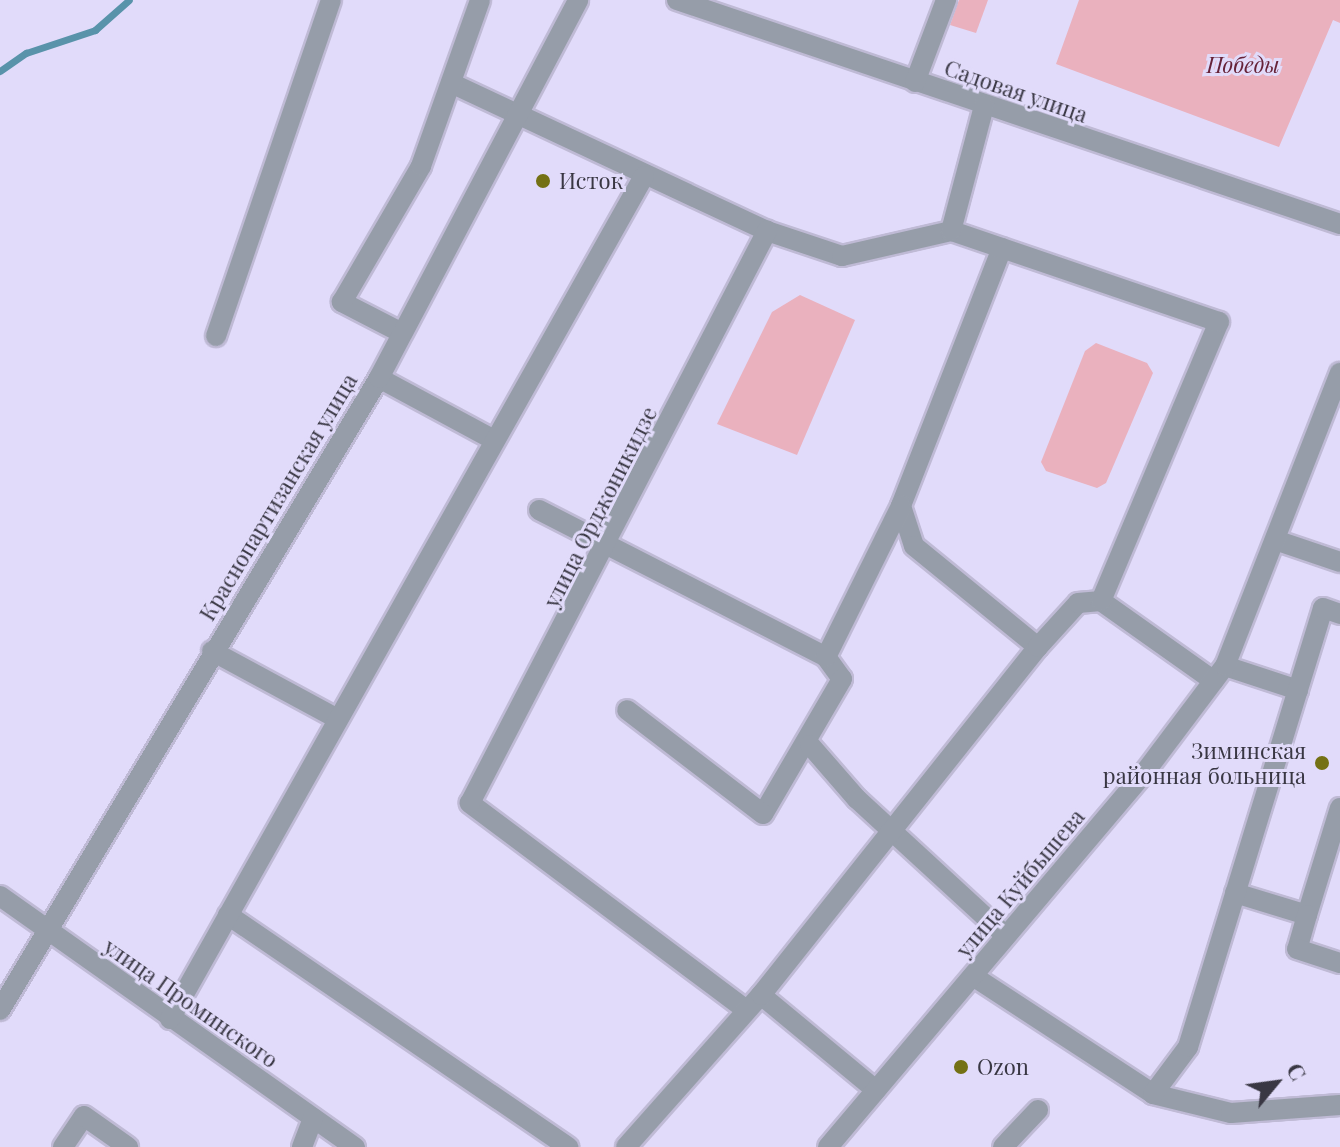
<!DOCTYPE html>
<html>
<head>
<meta charset="utf-8">
<style>
	body { margin:0 }
	#map { position:relative; width:1340px; height:1147px; overflow:hidden; background:#e1dbfa; font-family:"Playfair Display",serif }
	div>[style] { position:absolute }
	.green>* { inset:0; background:#eab1be }
	.stream>* { height:7px; margin:-3.5px; padding:0 3.5px; transform-origin:3.5px; border-radius:3.5px; background:#5993aa }
	.roads { filter:drop-shadow(2px 0 #bfbad5) drop-shadow(-2px 0 #bfbad5) drop-shadow(0 2px #bfbad5) drop-shadow(0 -2px #bfbad5) }
	.minor>* { height:20px; margin:-10px; padding:0 10px; transform-origin:10px; border-radius:10px; background:#969da9 }
	.dots>* { width:22px; height:22px; translate:-50% -50%; box-sizing:border-box; border:4px solid #e1dbfa; border-radius:50% }
	span { translate:-50% -50%; white-space:nowrap; text-align:center; line-height:1.15; -webkit-text-stroke:6px #e1dbfa; paint-order:stroke }
	.park-label { font-size:22px; color:#662238; font-style:italic }
	.street-label { font-size:22px; color:#393743 }
	.poi-label { font-size:22px; color:#393743 }
	.left { translate:0 -50%; text-align:left }
	.right { translate:-100% -50%; text-align:right }
	.north { position:absolute; left:1236px; top:1043px; width:80px; height:80px; -webkit-text-stroke:6px #e1dbfa; paint-order:stroke; rotate:61deg; font-size:22px; font-weight:700; line-height:32px; text-align:center; color:#393743 }
	.north::after { content:''; display:block; margin:auto; width:28px; height:36px; background:#393743; clip-path:polygon(50% 0,100% 100%,50% 72%,0 100%) }
</style>
</head>
<body>
<div id="map">
	<div class="green">
		<div style="clip-path:polygon(959px 0,988px 0,976px 33px,950px 25px)"></div>
		<div style="clip-path:polygon(1079px 0,1340px 0,1340px 23px,1333px 20px,1279px 147px,1056px 64px)"></div>
		<div style="clip-path:polygon(800px 295px,855px 320px,797px 455px,717px 424px,772px 312px)"></div>
		<div style="clip-path:polygon(1096px 343px,1147px 363px,1153px 373px,1106px 483px,1097px 488px,1046px 471px,1041px 462px,1085px 351px)"></div>
	</div>
	<div class="stream">
		<div style="left:0;top:71px;width:32px;rotate:-35deg"></div>
		<div style="left:26px;top:53px;width:73px;rotate:-18.4deg"></div>
		<div style="left:95px;top:30px;width:45px;rotate:-41.4deg"></div>
	</div>
	<div class="roads">
		<div class="minor">
			<div style="left:677px;top:0;width:700px;rotate:18.67deg"></div>
			<div style="left:915px;top:82px;width:88px;rotate:-69.3deg"></div>
			<div style="left:451px;top:83px;width:349px;rotate:25.1deg"></div>
			<div style="left:767px;top:231px;width:79px;rotate:18.4deg"></div>
			<div style="left:842px;top:256px;width:112px;rotate:-12.9deg"></div>
			<div style="left:1002px;top:248px;width:277px;rotate:111.4deg"></div>
			<div style="left:901px;top:506px;width:42px;rotate:72deg"></div>
			<div style="left:914px;top:546px;width:160px;rotate:39.2deg"></div>
			<div style="left:402px;top:333px;width:68px;rotate:-152.7deg"></div>
			<div style="left:342px;top:302px;width:157px;rotate:-59.8deg"></div>
			<div style="left:421px;top:166px;width:176px;rotate:-70.4deg"></div>
			<div style="left:216px;top:336px;width:355px;rotate:-71.1deg"></div>
			<div style="left:379px;top:378px;width:131px;rotate:28.3deg"></div>
			<div style="left:539px;top:510px;width:322px;rotate:27.1deg"></div>
			<div style="left:826px;top:657px;width:27px;rotate:54deg"></div>
			<div style="left:842px;top:679px;width:156px;rotate:120.3deg"></div>
			<div style="left:763px;top:814px;width:171px;rotate:-142.6deg"></div>
			<div style="left:1275px;top:540px;width:69px;rotate:18.7deg"></div>
			<div style="left:1101px;top:601px;width:138px;rotate:35.3deg"></div>
			<div style="left:212px;top:651px;width:143px;rotate:28.4deg"></div>
			<div style="left:826px;top:657px;width:169px;rotate:-63.6deg"></div>
			<div style="left:1225px;top:666px;width:77px;rotate:18.2deg"></div>
			<div style="left:810px;top:745px;width:72px;rotate:49deg"></div>
			<div style="left:857px;top:799px;width:202px;rotate:42.6deg"></div>
			<div style="left:1235px;top:893px;width:75px;rotate:17deg"></div>
			<div style="left:1307px;top:915px;width:112px;rotate:-72.9deg"></div>
			<div style="left:0;top:896px;width:435px;rotate:35.3deg"></div>
			<div style="left:228px;top:915px;width:412px;rotate:34.3deg"></div>
			<div style="left:1307px;top:915px;width:35px;rotate:106deg"></div>
			<div style="left:1297px;top:949px;width:45px;rotate:18deg"></div>
			<div style="left:973px;top:976px;width:215px;rotate:33.2deg"></div>
			<div style="left:1153px;top:1094px;width:80px;rotate:13.7deg"></div>
			<div style="left:1231px;top:1113px;width:109px;rotate:-4.2deg"></div>
			<div style="left:761px;top:995px;width:149px;rotate:39.6deg"></div>
			<div style="left:745px;top:1009px;width:344px;rotate:-143.2deg"></div>
			<div style="left:470px;top:803px;width:645px;rotate:-62.56deg"></div>
			<div style="left:0;top:1010px;width:737px;rotate:-59.05deg"></div>
			<div style="left:379px;top:378px;width:427px;rotate:-62.2deg"></div>
			<div style="left:170px;top:1019px;width:967px;rotate:-60.65deg"></div>
			<div style="left:1153px;top:1094px;width:59px;rotate:-53.3deg"></div>
			<div style="left:1188px;top:1047px;width:459px;rotate:-72.9deg"></div>
			<div style="left:1323px;top:608px;width:18px;rotate:19deg"></div>
			<div style="left:63px;top:1147px;width:37px;rotate:-56deg"></div>
			<div style="left:84px;top:1116px;width:54px;rotate:35.2deg"></div>
			<div style="left:302px;top:1147px;width:31px;rotate:-69deg"></div>
			<div style="left:626px;top:1147px;width:203px;rotate:-48.4deg"></div>
			<div style="left:761px;top:995px;width:445px;rotate:-51.5deg"></div>
			<div style="left:1038px;top:647px;width:59px;rotate:-47.7deg"></div>
			<div style="left:1078px;top:603px;width:23px;rotate:-5deg"></div>
			<div style="left:1101px;top:601px;width:303px;rotate:-67.1deg"></div>
			<div style="left:1219px;top:322px;width:283px;rotate:-161.2deg"></div>
			<div style="left:951px;top:231px;width:129px;rotate:-75.2deg"></div>
			<div style="left:828px;top:1147px;width:491px;rotate:-49.8deg"></div>
			<div style="left:1145px;top:772px;width:133px;rotate:-53deg"></div>
			<div style="left:1225px;top:666px;width:315px;rotate:-68.6deg"></div>
			<div style="left:1003px;top:1147px;width:51px;rotate:-46.6deg"></div>
		</div>
	</div>
	<div class="dots">
		<div style="left:543px;top:181px;background:#747114"></div>
		<div style="left:1322px;top:763px;background:#747114"></div>
		<div style="left:961px;top:1067px;background:#747114"></div>
	</div>
	<div class="park-label">
		<span style="left:1243px;top:65px">Победы</span>
	</div>
	<div class="street-label">
		<span style="left:1016px;top:91px;rotate:19deg">Садовая улица</span>
		<span style="left:278px;top:497px;rotate:-59deg">Краснопартизанская улица</span>
		<span style="left:600px;top:507px;rotate:-63deg">улица Орджоникидзе</span>
		<span style="left:1020px;top:883px;rotate:-50deg">улица Куйбышева</span>
		<span style="left:191px;top:1003px;rotate:35deg">улица Проминского</span>
	</div>
	<div class="poi-label">
		<span class="left" style="left:559px;top:181px">Исток</span>
		<span class="right" style="left:1306px;top:763px">Зиминская<br>районная больница</span>
		<span class="left" style="left:977px;top:1067px">Ozon</span>
	</div>
	<div class="north">С</div>
</div>
</body>
</html>
